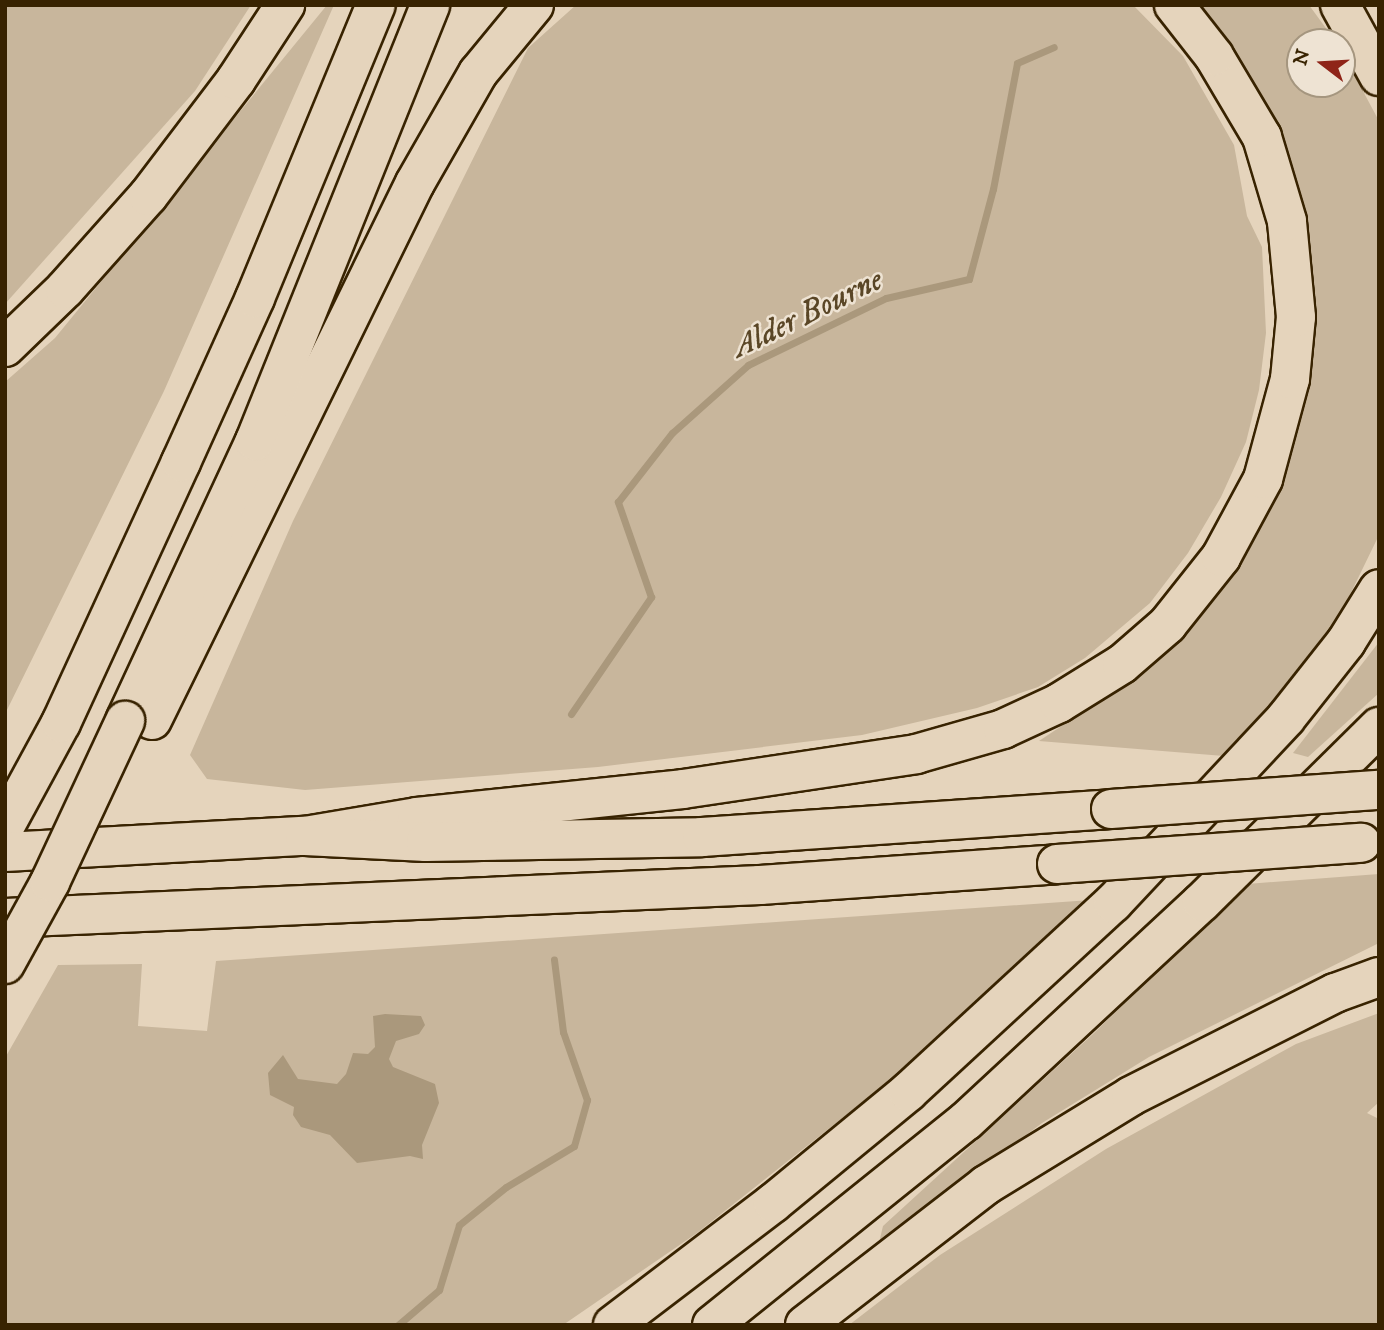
<!DOCTYPE html>
<html>
<head>
<meta charset="utf-8">
<style>
	body { margin:0 }
	#map { position:relative; width:1384px; height:1330px; overflow:hidden; background:#e5d4bc; font-family:"IM FELL DW Pica",serif }
	div>[style] { position:absolute }
	.green>* { inset:0; background:#c8b69c }
	.water>* { inset:0; background:#aa987c }
	.stream>* { height:7px; margin:-3.5px; padding:0 3.5px; transform-origin:3.5px; border-radius:3.5px; background:#aa987c }
	.roads { filter:drop-shadow(2px 0 #382301) drop-shadow(-2px 0 #382301) drop-shadow(0 2px #382301) drop-shadow(0 -2px #382301) }
	.highway>* { height:38px; margin:-19px; padding:0 19px; transform-origin:19px; border-radius:19px; background:#e5d4bc }
	.bridges { filter:drop-shadow(2px 0 #382301) drop-shadow(-2px 0 #382301) drop-shadow(0 2px #382301) drop-shadow(0 -2px #382301) }
	.highway-bridge>* { height:38px; margin:-19px; padding:0 19px; transform-origin:19px; border-radius:19px; background:#e5d4bc }
	span { translate:-50% -50%; white-space:nowrap; text-align:center; line-height:1.15; -webkit-text-stroke:5px #eee3d3; paint-order:stroke }
	.water-label { font-size:32px; color:#5a4626; font-style:italic }
	.frame { position:absolute; inset:0; border:7px solid #382301; pointer-events:none }
	.north { position:absolute; left:1286px; top:28px; width:70px; height:70px; box-sizing:border-box; background:#eee3d3; border:2px solid #a5967f; border-radius:50%; rotate:287deg; font-size:19px; font-weight:700; line-height:28px; text-align:center; color:#382301 }
	.north::after { content:''; display:block; margin:auto; width:24px; height:32px; background:#8f2418; clip-path:polygon(50% 0,100% 100%,50% 72%,0 100%) }
</style>
</head>
<body>
<div id="map">
	<div class="green">
		<div style="clip-path:polygon(5px 5px,251px 5px,195px 91px,5px 304px)"></div>
		<div style="clip-path:polygon(327px 5px,334px 5px,164px 391px,5px 714px,5px 382px,55px 338px)"></div>
		<div style="clip-path:polygon(576px 5px,1133px 5px,1183px 56px,1234px 145px,1247px 216px,1262px 247px,1266px 333px,1259px 390px,1246px 442px,1221px 497px,1188px 553px,1150px 603px,1085px 658px,1038px 687px,977px 708px,862px 735px,598px 767px,305px 790px,207px 779px,190px 755px,293px 521px,528px 48px)"></div>
		<div style="clip-path:polygon(1196px 5px,1309px 5px,1336px 42px,1300px 42px,1300px 84px,1342px 84px,1342px 52px,1379px 121px,1379px 535px,1327px 642px,1224px 756px,1039px 741px,1141px 673px,1198px 614px,1253px 542px,1291px 452px,1308px 379px,1313px 292px,1300px 204px)"></div>
		<div style="clip-path:polygon(1379px 642px,1379px 693px,1308px 757px,1293px 753px)"></div>
		<div style="clip-path:polygon(1379px 874px,1379px 943px,1149px 1057px,1042px 1123px,878px 1247px,883px 1226px,1093px 1034px,1247px 884px)"></div>
		<div style="clip-path:polygon(1091px 900px,912px 1063px,697px 1233px,563px 1325px,5px 1325px,5px 1058px,58px 965px,142px 964px,138px 1026px,207px 1031px,216px 961px)"></div>
		<div style="clip-path:polygon(1379px 1013px,1379px 1102px,1367px 1113px,1379px 1119px,1379px 1325px,849px 1325px,940px 1255px,1106px 1149px,1296px 1044px)"></div>
	</div>
	<div class="water">
		<div style="clip-path:polygon(385px 1014px,421px 1016px,425px 1025px,419px 1034px,396px 1041px,389px 1059px,393px 1067px,435px 1084px,439px 1103px,422px 1145px,423px 1159px,410px 1156px,357px 1163px,330px 1135px,301px 1127px,293px 1115px,294px 1107px,270px 1095px,268px 1073px,283px 1055px,298px 1079px,337px 1084px,346px 1074px,353px 1053px,368px 1054px,375px 1047px,373px 1016px)"></div>
	</div>
	<div class="stream">
		<div style="left:571px;top:714px;width:142px;rotate:-55.6deg"></div>
		<div style="left:651px;top:597px;width:101px;rotate:-109.2deg"></div>
		<div style="left:618px;top:502px;width:88px;rotate:-52deg"></div>
		<div style="left:672px;top:433px;width:102px;rotate:-41.8deg"></div>
		<div style="left:748px;top:365px;width:153px;rotate:-25.9deg"></div>
		<div style="left:886px;top:298px;width:85px;rotate:-12.9deg"></div>
		<div style="left:969px;top:279px;width:93px;rotate:-75.1deg"></div>
		<div style="left:993px;top:189px;width:128px;rotate:-79.2deg"></div>
		<div style="left:1017px;top:63px;width:40px;rotate:-23.4deg"></div>
		<div style="left:398px;top:1325px;width:54px;rotate:-40.5deg"></div>
		<div style="left:439px;top:1290px;width:68px;rotate:-72.9deg"></div>
		<div style="left:459px;top:1225px;width:60px;rotate:-39deg"></div>
		<div style="left:506px;top:1187px;width:79px;rotate:-31.1deg"></div>
		<div style="left:574px;top:1146px;width:48px;rotate:-74.2deg"></div>
		<div style="left:587px;top:1100px;width:72px;rotate:-109.4deg"></div>
		<div style="left:563px;top:1032px;width:73px;rotate:-97.1deg"></div>
	</div>
	<div class="roads">
		<div class="highway">
			<div style="left:1340px;top:5px;width:81px;rotate:61.2deg"></div>
			<div style="left:5px;top:347px;width:83px;rotate:-44deg"></div>
			<div style="left:65px;top:289px;width:125px;rotate:-48.3deg"></div>
			<div style="left:148px;top:196px;width:146px;rotate:-52.8deg"></div>
			<div style="left:236px;top:80px;width:90px;rotate:-56.8deg"></div>
			<div style="left:152px;top:720px;width:598px;rotate:-63.91deg"></div>
			<div style="left:415px;top:183px;width:127px;rotate:-60.2deg"></div>
			<div style="left:478px;top:73px;width:88px;rotate:-50.5deg"></div>
			<div style="left:125px;top:721px;width:309px;rotate:-65.1deg"></div>
			<div style="left:255px;top:441px;width:470px;rotate:-68.1deg"></div>
			<div style="left:5px;top:826px;width:117px;rotate:-61.5deg"></div>
			<div style="left:61px;top:723px;width:287px;rotate:-65.3deg"></div>
			<div style="left:181px;top:462px;width:180px;rotate:-65.7deg"></div>
			<div style="left:255px;top:298px;width:317px;rotate:-67.6deg"></div>
			<div style="left:305px;top:836px;width:114px;rotate:-9.6deg"></div>
			<div style="left:417px;top:817px;width:267px;rotate:-6deg"></div>
			<div style="left:683px;top:789px;width:236px;rotate:-8.5deg"></div>
			<div style="left:916px;top:754px;width:91px;rotate:-16deg"></div>
			<div style="left:1003px;top:729px;width:62px;rotate:-24.9deg"></div>
			<div style="left:1059px;top:703px;width:74px;rotate:-31.8deg"></div>
			<div style="left:1122px;top:664px;width:60px;rotate:-40.9deg"></div>
			<div style="left:1167px;top:625px;width:87px;rotate:-51.5deg"></div>
			<div style="left:1221px;top:557px;width:89px;rotate:-61.7deg"></div>
			<div style="left:1263px;top:479px;width:104px;rotate:-74.9deg"></div>
			<div style="left:1290px;top:379px;width:62px;rotate:-84.5deg"></div>
			<div style="left:1296px;top:317px;width:96px;rotate:-95.4deg"></div>
			<div style="left:1287px;top:221px;width:88px;rotate:-106.6deg"></div>
			<div style="left:1262px;top:137px;width:94px;rotate:-120.7deg"></div>
			<div style="left:1214px;top:56px;width:65px;rotate:-128.1deg"></div>
			<div style="left:5px;top:852px;width:300px;rotate:-3.1deg"></div>
			<div style="left:305px;top:836px;width:121px;rotate:2.8deg"></div>
			<div style="left:426px;top:842px;width:276px;rotate:-1deg"></div>
			<div style="left:702px;top:837px;width:410px;rotate:-3.9deg"></div>
			<div style="left:5px;top:918px;width:756px;rotate:-2.5deg"></div>
			<div style="left:760px;top:885px;width:298px;rotate:-4deg"></div>
			<div style="left:613px;top:1325px;width:201px;rotate:-37.3deg"></div>
			<div style="left:773px;top:1203px;width:175px;rotate:-39.4deg"></div>
			<div style="left:908px;top:1092px;width:279px;rotate:-42.7deg"></div>
			<div style="left:1113px;top:903px;width:253px;rotate:-46.9deg"></div>
			<div style="left:1286px;top:718px;width:97px;rotate:-51.7deg"></div>
			<div style="left:1346px;top:642px;width:62px;rotate:-58.1deg"></div>
			<div style="left:712px;top:1325px;width:326px;rotate:-38.8deg"></div>
			<div style="left:966px;top:1121px;width:322px;rotate:-42.9deg"></div>
			<div style="left:1202px;top:902px;width:249px;rotate:-44.7deg"></div>
			<div style="left:805px;top:1325px;width:229px;rotate:-37.7deg"></div>
			<div style="left:986px;top:1185px;width:170px;rotate:-31.5deg"></div>
			<div style="left:1131px;top:1096px;width:229px;rotate:-26.8deg"></div>
			<div style="left:1335px;top:993px;width:47px;rotate:-20deg"></div>
		</div>
	</div>
	<div class="bridges">
		<div class="highway-bridge">
			<div style="left:1111px;top:809px;width:269px;rotate:-4.1deg"></div>
			<div style="left:1057px;top:864px;width:305px;rotate:-4deg"></div>
			<div style="left:5px;top:964px;width:94px;rotate:-61.2deg"></div>
			<div style="left:50px;top:882px;width:178px;rotate:-65deg"></div>
		</div>
	</div>
	<div class="water-label">
		<span style="left:808px;top:314px;rotate:-26deg">Alder Bourne</span>
	</div>
	<div class="frame"></div>
	<div class="north">N</div>
</div>
</body>
</html>
